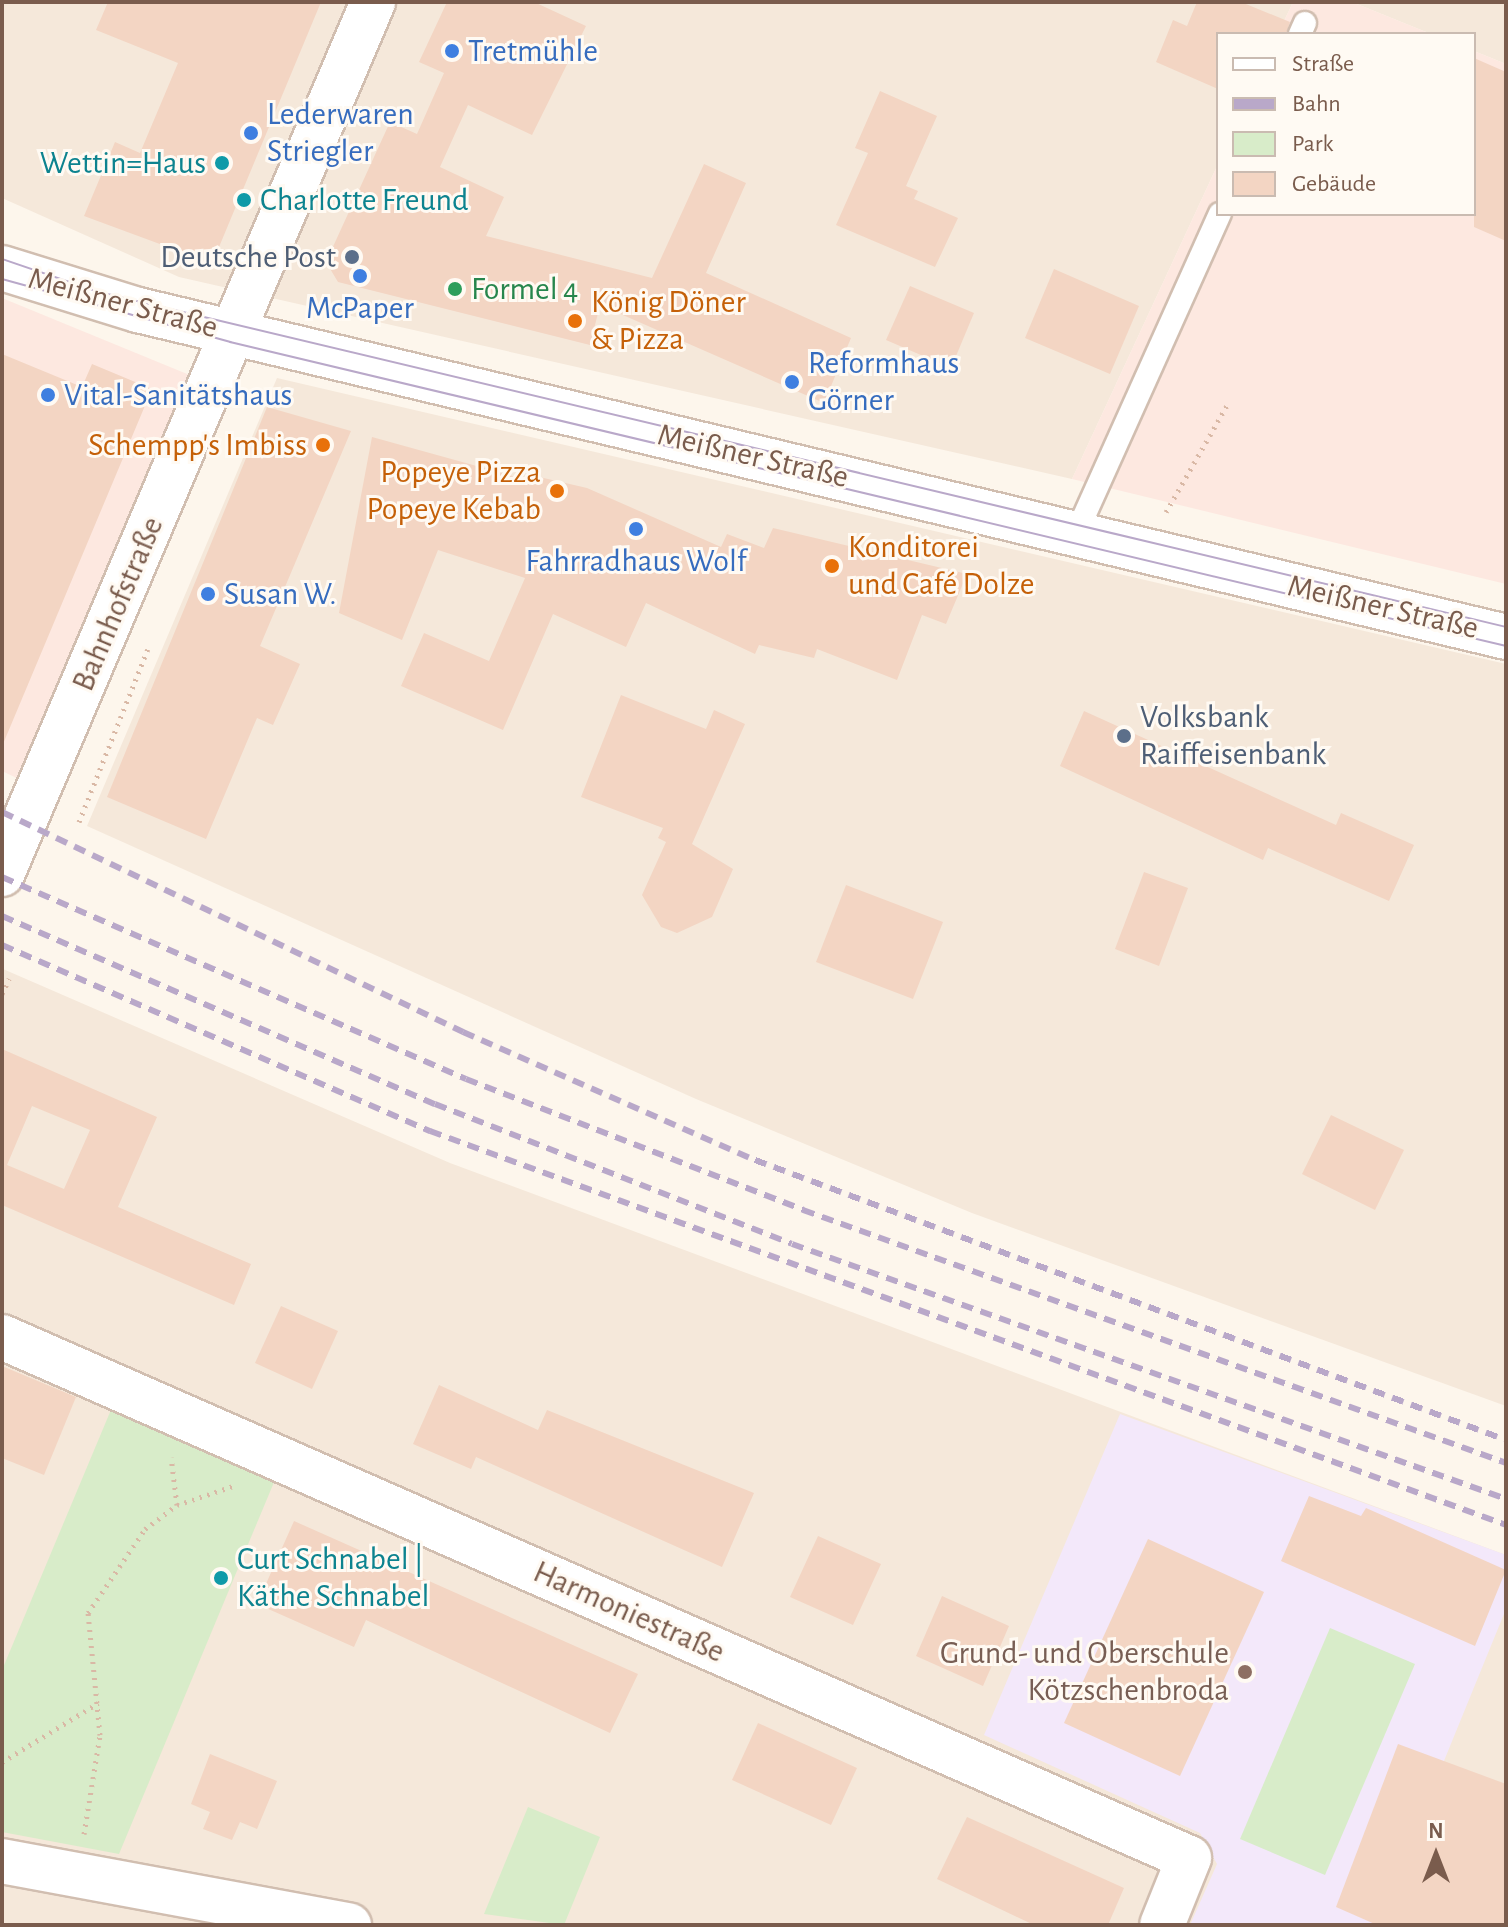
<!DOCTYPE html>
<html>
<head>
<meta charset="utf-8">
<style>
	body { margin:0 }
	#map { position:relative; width:1508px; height:1927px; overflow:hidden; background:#fdf6ec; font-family:"Alegreya Sans",sans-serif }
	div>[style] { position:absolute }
	.residential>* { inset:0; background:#f5e8da }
	.commercial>* { inset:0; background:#fde8e0 }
	.education>* { inset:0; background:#f3e8fa }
	.green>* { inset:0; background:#d8ecc9 }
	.building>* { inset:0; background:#f3d5c3 }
	.path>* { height:5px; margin-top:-2.5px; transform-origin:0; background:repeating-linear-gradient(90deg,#d9b8a5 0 2px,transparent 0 8px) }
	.roads { filter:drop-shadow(2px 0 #d1beb0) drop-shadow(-2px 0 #d1beb0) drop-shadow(0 2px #d1beb0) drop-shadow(0 -2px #d1beb0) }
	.lane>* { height:22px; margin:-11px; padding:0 11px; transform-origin:11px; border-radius:11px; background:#fff }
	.street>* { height:44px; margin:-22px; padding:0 22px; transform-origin:22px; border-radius:22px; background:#fff }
	.secondary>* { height:44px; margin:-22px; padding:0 22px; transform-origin:22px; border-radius:22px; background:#fff }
	.tram>* { height:2px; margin:-1px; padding:0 1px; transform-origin:1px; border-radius:1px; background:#b9a8c9 }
	.rail>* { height:6px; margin-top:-3px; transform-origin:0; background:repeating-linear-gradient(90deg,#b9a8c9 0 12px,transparent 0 20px) }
	.dots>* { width:22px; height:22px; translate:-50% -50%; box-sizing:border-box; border:4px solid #fffaf3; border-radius:50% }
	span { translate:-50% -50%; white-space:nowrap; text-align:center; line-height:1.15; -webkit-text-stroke:6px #fffaf3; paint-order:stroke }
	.shop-label { font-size:32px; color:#366cbe }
	.left { translate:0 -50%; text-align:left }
	.culture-label { font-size:32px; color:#0d838f }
	.right { translate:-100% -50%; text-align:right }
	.service-label { font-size:32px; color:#4e5e75 }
	.leisure-label { font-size:32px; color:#27864d }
	.street-label { font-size:32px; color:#7a5c4d }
	.food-label { font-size:32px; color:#c56008 }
	.education-label { font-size:32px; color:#785e54 }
	.frame { position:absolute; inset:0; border:4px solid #7a5c4d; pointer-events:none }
	.legend { position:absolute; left:1216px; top:32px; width:260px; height:184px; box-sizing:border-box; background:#fffaf3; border:2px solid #cabbb1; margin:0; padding:10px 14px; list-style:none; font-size:24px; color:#7a5c4d }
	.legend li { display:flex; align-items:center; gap:16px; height:40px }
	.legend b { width:40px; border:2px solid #cabbb1 }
	.north { position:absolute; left:1396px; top:1815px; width:80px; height:80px; -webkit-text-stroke:6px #fffaf3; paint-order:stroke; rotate:0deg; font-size:22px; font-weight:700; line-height:32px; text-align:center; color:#7a5c4d }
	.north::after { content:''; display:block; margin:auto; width:28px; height:36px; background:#7a5c4d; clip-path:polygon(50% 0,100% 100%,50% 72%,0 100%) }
</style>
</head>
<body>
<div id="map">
	<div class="residential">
		<div style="clip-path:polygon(2px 2px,1293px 2px,1278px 34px,1218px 34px,1218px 164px,1072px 479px,179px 277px,2px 198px)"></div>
		<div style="clip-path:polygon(1352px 2px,1506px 2px,1506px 64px,1474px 51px,1474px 34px,1431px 34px)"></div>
		<div style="clip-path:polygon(277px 378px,1506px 664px,1506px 1406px,972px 1213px,696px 1099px,87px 826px)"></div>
		<div style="clip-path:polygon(3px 969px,450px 1163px,1506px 1555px,1506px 1925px,2px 1925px)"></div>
	</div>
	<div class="commercial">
		<div style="clip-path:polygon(1293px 2px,1352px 2px,1431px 34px,1278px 34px)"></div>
		<div style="clip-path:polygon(1474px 51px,1506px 64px,1506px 584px,1072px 479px,1218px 164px,1218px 214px,1474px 214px)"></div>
		<div style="clip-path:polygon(2px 298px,192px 376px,25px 782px,2px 771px)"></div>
	</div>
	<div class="education">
		<div style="clip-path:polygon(1120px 1414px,1506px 1555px,1506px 1609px,1377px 1925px,1190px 1925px,1217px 1864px,1200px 1833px,984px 1735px)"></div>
	</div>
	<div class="green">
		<div style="clip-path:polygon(113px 1405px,277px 1475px,119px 1854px,2px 1832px,2px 1670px)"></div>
		<div style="clip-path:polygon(1330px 1628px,1415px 1664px,1325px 1875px,1240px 1839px)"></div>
		<div style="clip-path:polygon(528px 1807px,600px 1837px,564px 1925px,484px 1914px)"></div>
	</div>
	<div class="building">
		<div style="clip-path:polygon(108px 2px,321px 2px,219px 247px,195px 257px,84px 216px,115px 142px,140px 153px,178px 63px,96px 30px)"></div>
		<div style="clip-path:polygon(447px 2px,534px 2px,586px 26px,532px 135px,468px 105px,440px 167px,504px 197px,486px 236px,652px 278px,704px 164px,746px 183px,706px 273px,851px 338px,824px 403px,600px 305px,590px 345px,338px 282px,326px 262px,390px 122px,417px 134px,444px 73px,419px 62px)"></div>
		<div style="clip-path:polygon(1197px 2px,1241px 2px,1290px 22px,1286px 34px,1218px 34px,1218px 89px,1156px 62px,1173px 20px,1187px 26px)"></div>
		<div style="clip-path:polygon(1474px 58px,1506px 72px,1506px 241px,1474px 227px)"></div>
		<div style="clip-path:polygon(880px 91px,937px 116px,906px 186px,918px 191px,914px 199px,958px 218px,935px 267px,836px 225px,868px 153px,855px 148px)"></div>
		<div style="clip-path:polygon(1054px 269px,1139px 306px,1110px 374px,1025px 338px)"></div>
		<div style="clip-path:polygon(910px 286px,974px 313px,951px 368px,886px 340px)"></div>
		<div style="clip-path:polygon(2px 354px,82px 387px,92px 364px,152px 389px,3px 744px)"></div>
		<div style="clip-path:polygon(267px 407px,351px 431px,260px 646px,300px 664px,273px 725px,257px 718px,206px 839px,107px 797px)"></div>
		<div style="clip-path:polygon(372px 437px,534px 482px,535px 476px,587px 488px,721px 547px,727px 534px,764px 548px,773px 528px,967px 574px,946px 624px,922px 615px,897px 680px,817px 649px,814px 658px,759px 645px,755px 654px,646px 603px,626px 647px,553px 614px,503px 730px,401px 686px,424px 633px,489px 661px,525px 578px,438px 550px,402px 640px,339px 613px)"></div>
		<div style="clip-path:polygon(621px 695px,706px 729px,714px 710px,745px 724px,692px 844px,733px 869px,712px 917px,677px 933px,661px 927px,642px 895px,666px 842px,658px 838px,663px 828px,581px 797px)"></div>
		<div style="clip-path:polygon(1084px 711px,1336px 825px,1341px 813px,1414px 845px,1389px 901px,1268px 848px,1263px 860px,1060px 766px)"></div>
		<div style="clip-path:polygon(1144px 872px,1188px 888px,1159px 966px,1115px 949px)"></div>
		<div style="clip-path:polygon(846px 885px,943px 922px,913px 999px,816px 962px)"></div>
		<div style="clip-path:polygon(evenodd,2px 1049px,157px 1117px,118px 1207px,251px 1264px,234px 1305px,2px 1205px,2px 1049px,32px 1106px,90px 1130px,64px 1189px,7px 1165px,32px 1106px)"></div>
		<div style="clip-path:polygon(1331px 1115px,1404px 1150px,1375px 1210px,1302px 1174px)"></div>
		<div style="clip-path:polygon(281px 1306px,338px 1331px,312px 1389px,255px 1363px)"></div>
		<div style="clip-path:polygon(2px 1366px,76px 1397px,44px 1475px,2px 1458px)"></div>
		<div style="clip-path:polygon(439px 1385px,538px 1430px,547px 1410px,754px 1493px,722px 1567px,476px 1457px,471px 1469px,413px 1444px)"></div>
		<div style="clip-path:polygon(1309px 1496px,1361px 1516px,1366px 1508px,1506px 1570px,1475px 1646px,1281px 1561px)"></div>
		<div style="clip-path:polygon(294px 1521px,638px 1674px,610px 1733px,366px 1620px,354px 1647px,257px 1604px)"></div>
		<div style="clip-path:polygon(818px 1536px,881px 1564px,853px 1625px,790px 1597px)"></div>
		<div style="clip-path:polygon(1148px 1539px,1264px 1592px,1180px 1776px,1064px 1723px)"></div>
		<div style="clip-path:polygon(942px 1596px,1009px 1626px,983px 1686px,916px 1656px)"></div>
		<div style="clip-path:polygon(758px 1723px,857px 1768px,831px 1825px,732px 1780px)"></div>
		<div style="clip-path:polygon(1398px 1744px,1506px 1784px,1506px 1925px,1377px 1925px,1336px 1907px)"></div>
		<div style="clip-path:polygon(210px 1754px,277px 1781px,257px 1829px,240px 1822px,232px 1840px,203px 1829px,210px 1812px,191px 1804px)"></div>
		<div style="clip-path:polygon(967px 1817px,1124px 1888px,1108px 1925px,1034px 1925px,937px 1879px)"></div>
	</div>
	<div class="path">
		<div style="left:1166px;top:512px;width:127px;rotate:-60.2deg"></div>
		<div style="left:79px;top:822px;width:186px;rotate:-68.3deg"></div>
		<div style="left:2px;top:994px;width:17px;rotate:-65deg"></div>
		<div style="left:177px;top:1505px;width:62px;rotate:-18.7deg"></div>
		<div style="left:2px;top:1762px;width:113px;rotate:-31.6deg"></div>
		<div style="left:84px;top:1834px;width:100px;rotate:-80.8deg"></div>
		<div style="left:100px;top:1735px;width:123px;rotate:-95.6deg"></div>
		<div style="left:88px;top:1613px;width:102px;rotate:-55.8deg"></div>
		<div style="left:145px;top:1529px;width:40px;rotate:-37deg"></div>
		<div style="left:177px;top:1505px;width:48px;rotate:-97.1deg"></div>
	</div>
	<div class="roads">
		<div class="lane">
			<div style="left:1300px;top:34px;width:12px;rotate:-66deg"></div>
			<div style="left:1076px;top:534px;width:351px;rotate:-65.8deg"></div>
		</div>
		<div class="street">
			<div style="left:2px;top:1337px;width:1296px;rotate:23.7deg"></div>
			<div style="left:1189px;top:1858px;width:72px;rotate:111.9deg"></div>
		</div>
		<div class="secondary">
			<div style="left:2px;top:268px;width:142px;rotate:17.2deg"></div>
			<div style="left:138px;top:310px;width:1407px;rotate:13.44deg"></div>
			<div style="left:2px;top:874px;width:948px;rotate:-66.95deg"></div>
			<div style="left:2px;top:1861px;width:353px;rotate:10.5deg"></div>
		</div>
	</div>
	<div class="tram">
		<div style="left:2px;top:259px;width:102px;rotate:18.8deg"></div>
		<div style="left:99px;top:292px;width:1446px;rotate:13.39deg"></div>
		<div style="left:2px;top:279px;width:237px;rotate:15.4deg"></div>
		<div style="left:230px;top:342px;width:1312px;rotate:13.4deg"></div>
	</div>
	<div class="rail">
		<div style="left:2px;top:812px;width:511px;rotate:25.51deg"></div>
		<div style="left:463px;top:1032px;width:319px;rotate:23.7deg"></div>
		<div style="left:755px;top:1160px;width:801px;rotate:20.45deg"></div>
		<div style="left:2px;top:877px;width:506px;rotate:23.53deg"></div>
		<div style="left:466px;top:1079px;width:362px;rotate:21.2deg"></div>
		<div style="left:803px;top:1210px;width:747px;rotate:19.79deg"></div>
		<div style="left:2px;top:916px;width:472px;rotate:23.5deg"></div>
		<div style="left:435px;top:1104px;width:383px;rotate:21.4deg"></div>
		<div style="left:792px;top:1244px;width:758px;rotate:19.65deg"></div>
		<div style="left:2px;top:945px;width:467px;rotate:23.5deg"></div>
		<div style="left:430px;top:1131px;width:1146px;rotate:20.11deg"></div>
	</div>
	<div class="dots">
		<div style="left:452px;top:51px;background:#3f7fe0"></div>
		<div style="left:251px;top:133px;background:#3f7fe0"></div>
		<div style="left:222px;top:163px;background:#0f9aa8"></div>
		<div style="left:244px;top:200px;background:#0f9aa8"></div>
		<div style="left:352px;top:257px;background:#5c6f8a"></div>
		<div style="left:360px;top:276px;background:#3f7fe0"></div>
		<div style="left:455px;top:289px;background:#2e9e5b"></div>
		<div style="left:575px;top:321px;background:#e8710a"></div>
		<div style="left:792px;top:382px;background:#3f7fe0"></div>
		<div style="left:48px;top:395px;background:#3f7fe0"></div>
		<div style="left:323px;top:445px;background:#e8710a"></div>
		<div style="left:557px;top:491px;background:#e8710a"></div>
		<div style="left:636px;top:529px;background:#3f7fe0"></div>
		<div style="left:832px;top:566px;background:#e8710a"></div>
		<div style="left:208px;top:594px;background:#3f7fe0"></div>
		<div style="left:1124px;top:736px;background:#5c6f8a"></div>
		<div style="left:221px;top:1578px;background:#0f9aa8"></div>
		<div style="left:1245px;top:1672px;background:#8d6e63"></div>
	</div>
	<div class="shop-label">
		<span class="left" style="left:468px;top:51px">Tretmühle</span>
		<span class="left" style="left:267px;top:133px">Lederwaren<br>Striegler</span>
		<span style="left:360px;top:308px">McPaper</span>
		<span class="left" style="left:808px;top:382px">Reformhaus<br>Görner</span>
		<span class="left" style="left:64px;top:395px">Vital-Sanitätshaus</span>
		<span style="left:636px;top:561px">Fahrradhaus Wolf</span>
		<span class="left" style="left:224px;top:594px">Susan W.</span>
	</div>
	<div class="culture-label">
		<span class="right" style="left:206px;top:163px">Wettin=Haus</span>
		<span class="left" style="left:260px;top:200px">Charlotte Freund</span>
		<span class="left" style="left:237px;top:1578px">Curt Schnabel |<br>Käthe Schnabel</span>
	</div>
	<div class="service-label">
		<span class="right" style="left:336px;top:257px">Deutsche Post</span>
		<span class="left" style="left:1140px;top:736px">Volksbank<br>Raiffeisenbank</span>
	</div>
	<div class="leisure-label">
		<span class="left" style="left:471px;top:289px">Formel 4</span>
	</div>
	<div class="street-label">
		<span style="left:123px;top:303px;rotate:15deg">Meißner Straße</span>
		<span style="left:753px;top:456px;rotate:13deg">Meißner Straße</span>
		<span style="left:118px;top:604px;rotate:-67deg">Bahnhofstraße</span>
		<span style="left:1383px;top:607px;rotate:13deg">Meißner Straße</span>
		<span style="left:629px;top:1612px;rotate:24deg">Harmoniestraße</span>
	</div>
	<div class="food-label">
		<span class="left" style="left:591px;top:321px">König Döner<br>&amp; Pizza</span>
		<span class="right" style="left:307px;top:445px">Schempp's Imbiss</span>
		<span class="right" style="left:541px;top:491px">Popeye Pizza<br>Popeye Kebab</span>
		<span class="left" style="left:848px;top:566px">Konditorei<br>und Café Dolze</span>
	</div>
	<div class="education-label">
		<span class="right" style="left:1229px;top:1672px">Grund- und Oberschule<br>Kötzschenbroda</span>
	</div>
	<div class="frame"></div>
	<ul class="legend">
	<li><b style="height:10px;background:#fff"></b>Straße</li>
	<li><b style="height:10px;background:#b9a8c9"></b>Bahn</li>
	<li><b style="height:22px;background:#d8ecc9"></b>Park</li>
	<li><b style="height:22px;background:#f3d5c3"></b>Gebäude</li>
	</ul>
	<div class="north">N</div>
</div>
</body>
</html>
